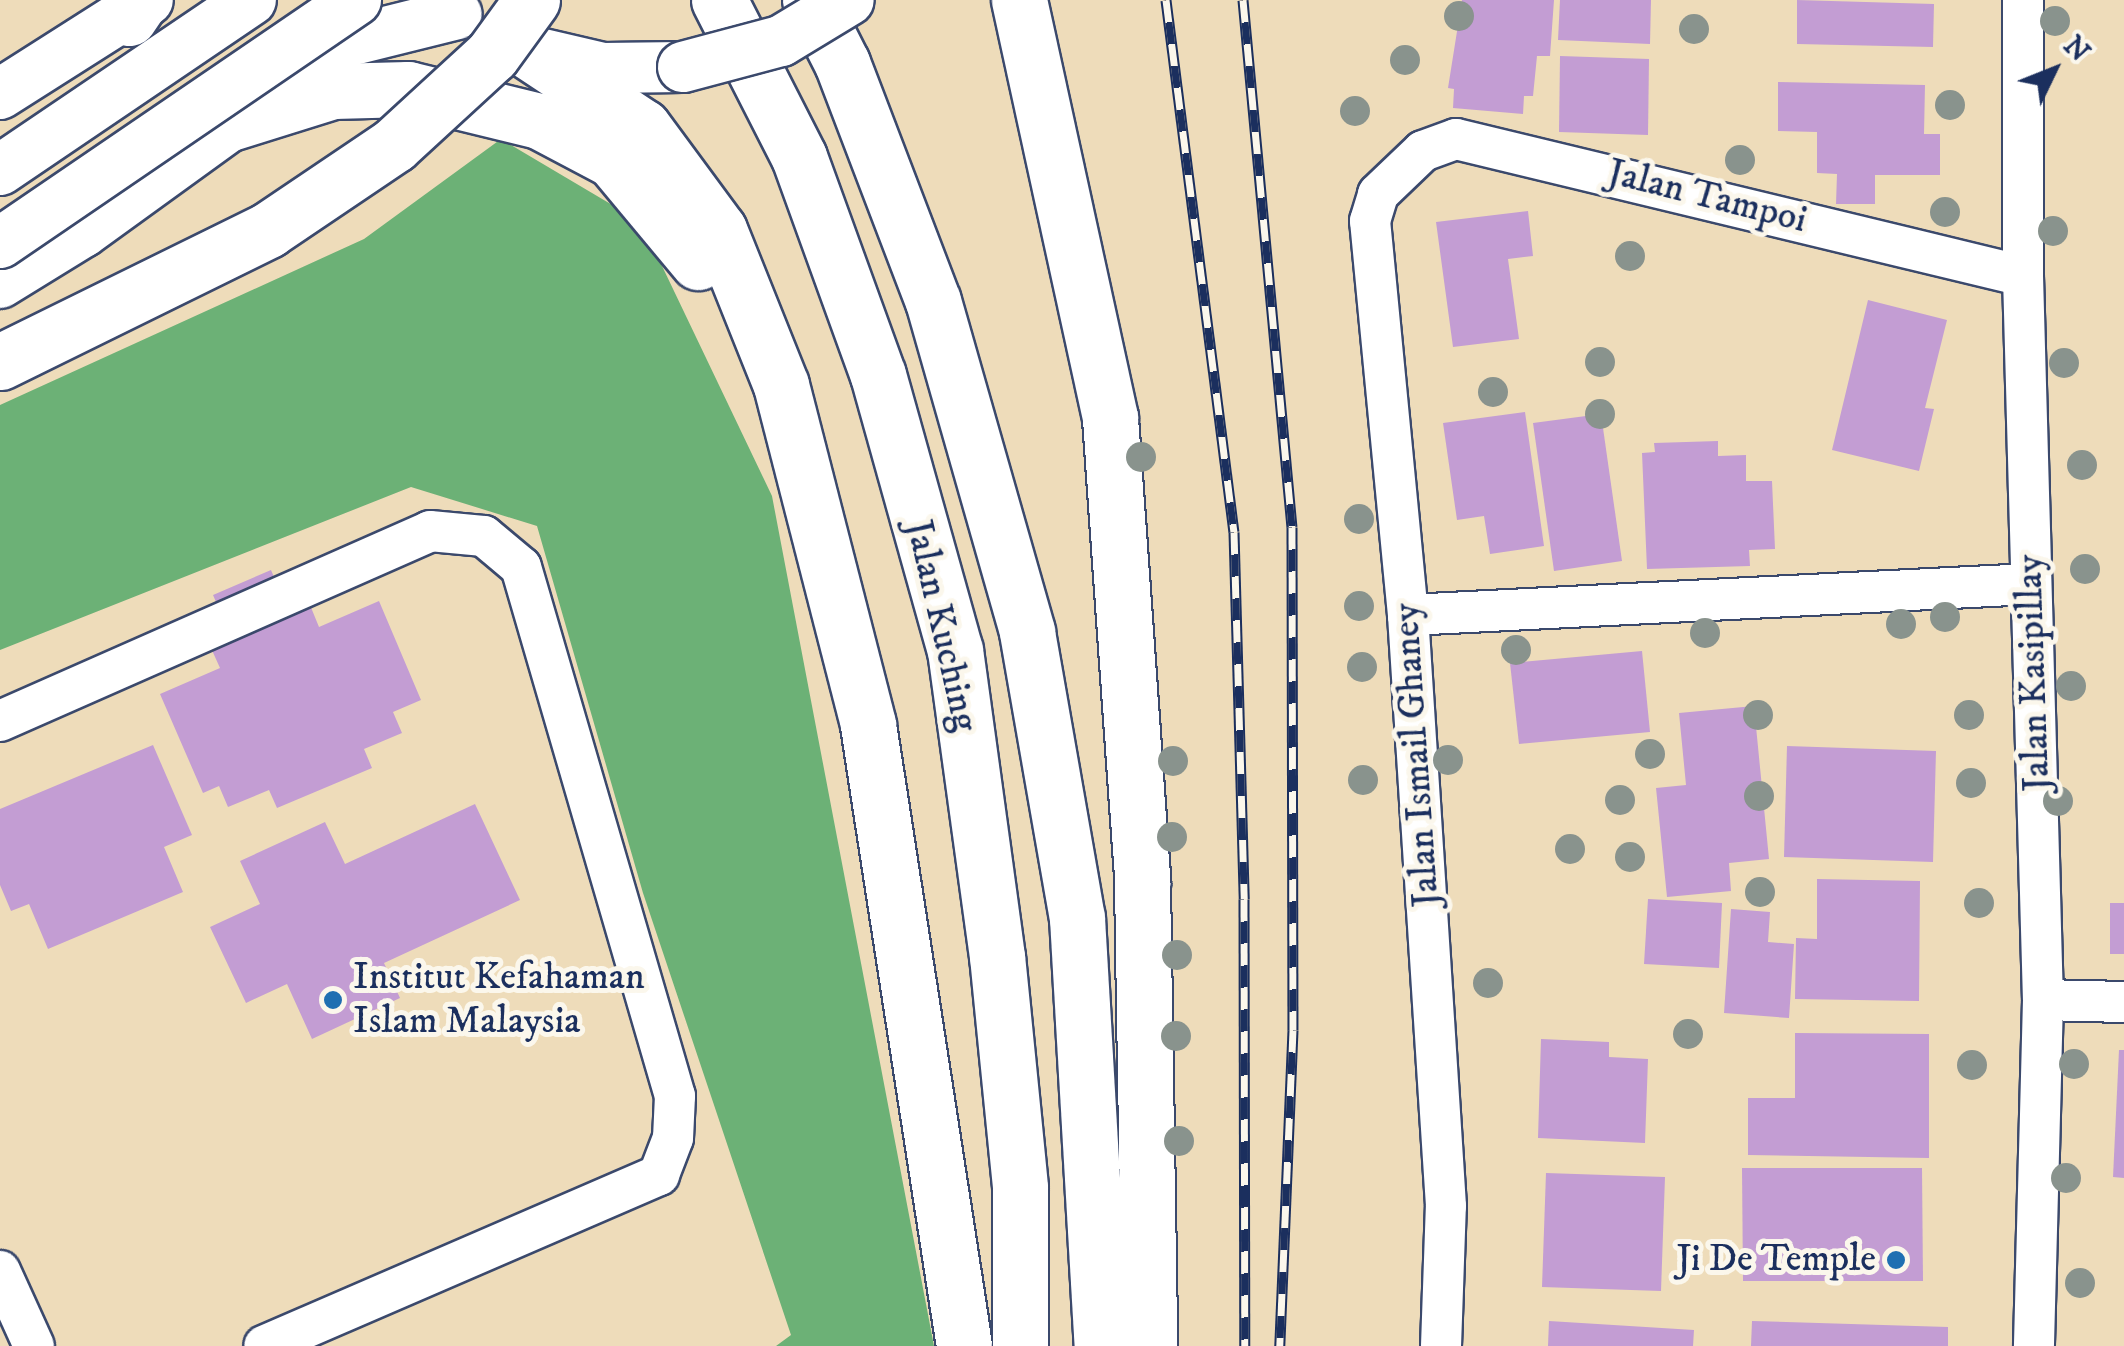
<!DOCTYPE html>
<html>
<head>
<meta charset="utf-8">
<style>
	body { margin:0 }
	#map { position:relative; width:2124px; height:1346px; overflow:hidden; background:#eedcba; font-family:"IM FELL DW Pica",serif }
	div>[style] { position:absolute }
	.forest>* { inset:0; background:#6cb176 }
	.building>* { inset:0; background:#c39dd3 }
	.roads { filter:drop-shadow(2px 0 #3b496c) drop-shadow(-2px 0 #3b496c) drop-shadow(0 2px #3b496c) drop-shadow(0 -2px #3b496c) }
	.minor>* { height:40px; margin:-20px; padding:0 20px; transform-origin:20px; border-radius:20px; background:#fff }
	.major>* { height:50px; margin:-25px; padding:0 25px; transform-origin:25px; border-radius:25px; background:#fff }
	.highway>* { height:55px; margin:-27.5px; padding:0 27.5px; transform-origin:27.5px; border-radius:27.5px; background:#fff }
	.rail>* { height:11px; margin-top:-5.5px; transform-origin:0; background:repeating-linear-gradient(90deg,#fbf7ec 0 22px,#1b2f5e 0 44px); box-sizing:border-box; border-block:2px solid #1b2f5e }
	.bridges { filter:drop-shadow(2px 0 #3b496c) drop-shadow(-2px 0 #3b496c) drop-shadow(0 2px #3b496c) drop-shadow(0 -2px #3b496c) }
	.major-bridge>* { height:50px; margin:-25px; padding:0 25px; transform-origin:25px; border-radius:25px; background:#fff }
	.highway-bridge>* { height:55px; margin:-27.5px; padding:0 27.5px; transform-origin:27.5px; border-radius:27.5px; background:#fff }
	.trees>* { width:30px; height:30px; margin:-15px; border-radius:50%; background:#89938d }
	.dots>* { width:28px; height:28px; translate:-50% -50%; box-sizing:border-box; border:5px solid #fbf7ec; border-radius:50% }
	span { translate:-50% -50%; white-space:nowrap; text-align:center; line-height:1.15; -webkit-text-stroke:10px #fbf7ec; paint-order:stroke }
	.street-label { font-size:38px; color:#1b2f5e }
	.poi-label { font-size:38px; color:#1b2f5e }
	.left { translate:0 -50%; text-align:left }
	.right { translate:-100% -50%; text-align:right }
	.north { position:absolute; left:2004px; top:20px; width:100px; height:100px; -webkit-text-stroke:8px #fbf7ec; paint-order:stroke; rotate:47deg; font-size:28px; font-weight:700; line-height:40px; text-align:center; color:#1b2f5e }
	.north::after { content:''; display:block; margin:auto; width:35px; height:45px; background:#1b2f5e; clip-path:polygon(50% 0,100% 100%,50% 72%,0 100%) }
</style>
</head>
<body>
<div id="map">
	<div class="forest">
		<div style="clip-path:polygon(501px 139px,641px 222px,772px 496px,934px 1346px,776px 1346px,791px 1335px,643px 893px,537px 526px,411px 487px,0 650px,0 405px,364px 239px)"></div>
	</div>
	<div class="building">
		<div style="clip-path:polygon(1462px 0,1554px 0,1550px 56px,1537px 56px,1533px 96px,1524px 96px,1523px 114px,1453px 108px,1454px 89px,1448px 88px)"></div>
		<div style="clip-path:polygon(1560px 0,1651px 0,1650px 44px,1558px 40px)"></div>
		<div style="clip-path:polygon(1797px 0,1934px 4px,1933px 47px,1797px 44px)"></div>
		<div style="clip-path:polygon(1560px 56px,1649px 59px,1648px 135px,1559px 132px)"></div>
		<div style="clip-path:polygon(1778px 82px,1925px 85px,1924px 134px,1940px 134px,1940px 175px,1875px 175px,1875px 204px,1836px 204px,1837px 174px,1817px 173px,1817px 132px,1778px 131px)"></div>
		<div style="clip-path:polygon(1528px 211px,1533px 256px,1508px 259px,1519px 339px,1453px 347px,1436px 222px)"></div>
		<div style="clip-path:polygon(1868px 300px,1947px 320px,1925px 408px,1934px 409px,1919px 471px,1832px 450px)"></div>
		<div style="clip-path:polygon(1525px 412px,1544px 546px,1490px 554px,1484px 516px,1457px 520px,1443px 423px)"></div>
		<div style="clip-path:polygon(1601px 414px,1622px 561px,1554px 571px,1533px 423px)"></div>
		<div style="clip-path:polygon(1718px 441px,1718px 456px,1746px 455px,1746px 481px,1772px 481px,1775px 549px,1749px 550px,1750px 566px,1647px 569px,1642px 453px,1655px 452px,1654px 443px)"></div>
		<div style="clip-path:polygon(271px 570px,290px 615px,310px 605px,319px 627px,379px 601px,421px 700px,393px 712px,402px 733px,364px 749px,372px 768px,277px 808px,269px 790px,228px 807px,219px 786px,203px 793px,160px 694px,220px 668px,211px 648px,232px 639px,213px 595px)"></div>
		<div style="clip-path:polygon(1642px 651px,1650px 732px,1519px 744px,1510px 663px)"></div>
		<div style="clip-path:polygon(1754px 706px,1769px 859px,1729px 863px,1731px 891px,1667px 897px,1656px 788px,1686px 785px,1679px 713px)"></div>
		<div style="clip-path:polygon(153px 745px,192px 835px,164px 847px,183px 892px,48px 949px,29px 904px,11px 911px,0 885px,0 809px)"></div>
		<div style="clip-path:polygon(1787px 746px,1936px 751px,1933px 862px,1784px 857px)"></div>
		<div style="clip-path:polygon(475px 804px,520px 900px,384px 963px,400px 998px,312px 1039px,287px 984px,246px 1003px,210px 927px,260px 904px,240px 861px,325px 822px,345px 864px)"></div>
		<div style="clip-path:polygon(1817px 879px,1920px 881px,1919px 1001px,1795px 999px,1796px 938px,1817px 939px)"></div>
		<div style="clip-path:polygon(1648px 899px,1722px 903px,1719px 968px,1644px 964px)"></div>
		<div style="clip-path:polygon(2110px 903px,2124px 903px,2124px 954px,2110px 954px)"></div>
		<div style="clip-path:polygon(1731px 909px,1770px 912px,1768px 942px,1794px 944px,1789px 1018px,1724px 1013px)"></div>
		<div style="clip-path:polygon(1795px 1033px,1929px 1034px,1929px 1158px,1748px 1155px,1748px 1098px,1795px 1098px)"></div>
		<div style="clip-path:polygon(1541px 1039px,1609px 1042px,1609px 1057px,1648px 1059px,1645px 1143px,1538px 1138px)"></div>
		<div style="clip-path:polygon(2119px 1050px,2124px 1050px,2124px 1178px,2113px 1177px)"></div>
		<div style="clip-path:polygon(1742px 1168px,1922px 1168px,1923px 1281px,1743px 1281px)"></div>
		<div style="clip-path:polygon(1546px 1173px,1665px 1177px,1661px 1291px,1542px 1287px)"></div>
		<div style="clip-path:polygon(1549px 1321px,1694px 1330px,1693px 1346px,1548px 1346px)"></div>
		<div style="clip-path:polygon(1752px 1321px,1948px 1327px,1948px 1346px,1751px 1346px)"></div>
	</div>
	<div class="roads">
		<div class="minor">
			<div style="left:2023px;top:0;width:276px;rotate:90deg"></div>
			<div style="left:2023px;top:276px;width:724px;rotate:88.42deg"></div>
			<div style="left:2043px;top:1000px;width:346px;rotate:91.5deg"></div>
			<div style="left:1408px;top:615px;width:624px;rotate:-2.85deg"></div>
			<div style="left:0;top:721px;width:470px;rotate:-23.8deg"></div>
			<div style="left:430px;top:531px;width:54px;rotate:5.3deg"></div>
			<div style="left:484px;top:536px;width:48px;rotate:40deg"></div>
			<div style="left:521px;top:567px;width:551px;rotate:73.77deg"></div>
			<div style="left:675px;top:1096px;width:42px;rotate:92.7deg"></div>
			<div style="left:673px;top:1138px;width:40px;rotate:111deg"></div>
			<div style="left:659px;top:1175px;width:430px;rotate:156.6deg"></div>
			<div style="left:2043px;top:1000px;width:81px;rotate:1.4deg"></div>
			<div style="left:0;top:1271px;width:82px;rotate:65.6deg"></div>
			<div style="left:1441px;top:1346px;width:140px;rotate:-88deg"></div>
			<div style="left:1446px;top:1206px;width:592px;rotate:-93.68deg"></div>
			<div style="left:1408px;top:615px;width:396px;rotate:-95.5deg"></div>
			<div style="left:1370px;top:221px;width:28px;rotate:-73deg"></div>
			<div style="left:1378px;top:194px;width:62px;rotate:-43.7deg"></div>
			<div style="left:1423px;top:151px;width:35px;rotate:-20deg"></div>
			<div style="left:1456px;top:139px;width:583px;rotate:13.58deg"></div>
		</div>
		<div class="major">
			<div style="left:539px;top:53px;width:66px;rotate:13.2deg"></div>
			<div style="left:603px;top:68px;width:80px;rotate:-0.7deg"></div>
			<div style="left:0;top:94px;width:175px;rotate:-32.4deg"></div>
			<div style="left:0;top:170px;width:303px;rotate:-34.1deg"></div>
			<div style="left:0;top:283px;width:97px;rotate:-31.6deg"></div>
			<div style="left:83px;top:232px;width:324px;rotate:-35.9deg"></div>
			<div style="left:345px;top:42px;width:115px;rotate:-14deg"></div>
		</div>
		<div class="highway">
			<div style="left:719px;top:0;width:176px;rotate:63deg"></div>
			<div style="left:799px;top:157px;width:232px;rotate:70.1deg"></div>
			<div style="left:878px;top:375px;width:286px;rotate:74.4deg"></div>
			<div style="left:955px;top:650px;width:309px;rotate:82.2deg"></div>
			<div style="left:997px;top:956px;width:233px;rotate:84.3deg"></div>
			<div style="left:1020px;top:1188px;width:158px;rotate:90deg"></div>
			<div style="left:810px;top:0;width:71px;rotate:63.1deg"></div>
			<div style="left:842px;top:63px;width:255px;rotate:69.1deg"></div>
			<div style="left:933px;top:301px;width:344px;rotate:74.1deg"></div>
			<div style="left:1027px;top:632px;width:290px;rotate:80.1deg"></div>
			<div style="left:1077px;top:918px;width:429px;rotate:86.7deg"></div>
			<div style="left:1019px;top:0;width:428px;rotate:77.7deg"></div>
			<div style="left:1110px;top:418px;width:464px;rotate:86deg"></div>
			<div style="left:1142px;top:881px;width:465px;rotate:89.1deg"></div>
			<div style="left:129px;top:18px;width:22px;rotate:-56deg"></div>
			<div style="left:525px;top:49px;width:141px;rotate:33.5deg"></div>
			<div style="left:643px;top:127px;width:128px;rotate:53.6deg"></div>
			<div style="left:719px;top:230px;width:167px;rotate:68.2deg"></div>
			<div style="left:781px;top:385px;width:351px;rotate:75.6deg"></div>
			<div style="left:868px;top:725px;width:628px;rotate:81.21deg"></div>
			<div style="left:224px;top:125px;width:114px;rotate:-17.3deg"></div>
			<div style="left:333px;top:91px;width:75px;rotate:-1.5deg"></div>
			<div style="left:408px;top:89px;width:135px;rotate:13.7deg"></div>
			<div style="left:539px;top:121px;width:84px;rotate:27.8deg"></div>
			<div style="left:613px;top:160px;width:133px;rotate:50.2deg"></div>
		</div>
	</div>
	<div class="rail">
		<div style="left:1166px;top:0;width:536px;rotate:82.72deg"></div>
		<div style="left:1234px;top:532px;width:367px;rotate:88.4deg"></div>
		<div style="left:1244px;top:899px;width:447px;rotate:89.9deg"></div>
		<div style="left:1243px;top:0;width:529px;rotate:84.69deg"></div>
		<div style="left:1292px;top:527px;width:503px;rotate:89.89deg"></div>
		<div style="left:1293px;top:1030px;width:316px;rotate:92.4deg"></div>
	</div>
	<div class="bridges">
		<div class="major-bridge">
			<div style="left:683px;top:67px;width:101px;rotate:-14.9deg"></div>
			<div style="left:781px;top:41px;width:79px;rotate:-31.1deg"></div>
			<div style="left:0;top:243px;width:431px;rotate:-34.3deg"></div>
		</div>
		<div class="highway-bridge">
			<div style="left:0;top:362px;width:299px;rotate:-26.2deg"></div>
			<div style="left:268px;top:230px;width:152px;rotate:-34deg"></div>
			<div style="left:394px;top:145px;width:133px;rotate:-42.6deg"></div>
			<div style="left:492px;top:55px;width:68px;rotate:-54deg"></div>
		</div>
	</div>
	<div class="trees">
		<div style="left:1459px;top:16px"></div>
		<div style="left:2055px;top:21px"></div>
		<div style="left:1694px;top:29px"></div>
		<div style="left:1405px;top:60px"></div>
		<div style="left:1950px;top:105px"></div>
		<div style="left:1355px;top:111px"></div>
		<div style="left:1740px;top:160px"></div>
		<div style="left:1945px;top:212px"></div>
		<div style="left:2053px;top:231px"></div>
		<div style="left:1630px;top:256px"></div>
		<div style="left:1600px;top:362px"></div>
		<div style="left:2064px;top:363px"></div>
		<div style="left:1493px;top:392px"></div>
		<div style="left:1600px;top:414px"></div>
		<div style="left:1141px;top:457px"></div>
		<div style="left:2082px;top:465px"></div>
		<div style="left:1359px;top:519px"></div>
		<div style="left:2085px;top:569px"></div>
		<div style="left:1359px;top:606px"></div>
		<div style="left:1945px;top:617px"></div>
		<div style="left:1901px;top:624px"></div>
		<div style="left:1705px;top:633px"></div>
		<div style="left:1516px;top:650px"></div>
		<div style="left:1362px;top:667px"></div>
		<div style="left:2071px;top:686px"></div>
		<div style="left:1758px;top:715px"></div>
		<div style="left:1969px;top:715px"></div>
		<div style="left:1650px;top:754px"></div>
		<div style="left:1448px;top:760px"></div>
		<div style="left:1173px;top:761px"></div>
		<div style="left:1363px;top:780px"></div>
		<div style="left:1971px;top:783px"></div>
		<div style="left:1759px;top:796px"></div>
		<div style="left:1620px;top:800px"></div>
		<div style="left:2058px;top:801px"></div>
		<div style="left:1172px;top:837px"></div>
		<div style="left:1570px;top:849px"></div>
		<div style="left:1630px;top:857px"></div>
		<div style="left:1760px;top:892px"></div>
		<div style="left:1979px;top:903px"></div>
		<div style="left:1177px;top:955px"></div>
		<div style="left:1488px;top:983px"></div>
		<div style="left:1688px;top:1034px"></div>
		<div style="left:1176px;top:1036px"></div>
		<div style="left:2074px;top:1064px"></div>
		<div style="left:1972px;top:1065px"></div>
		<div style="left:1179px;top:1141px"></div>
		<div style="left:2066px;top:1178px"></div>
		<div style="left:2080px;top:1283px"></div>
	</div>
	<div class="dots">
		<div style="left:333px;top:1000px;background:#1f6fb2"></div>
		<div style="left:1896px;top:1260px;background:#1f6fb2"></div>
	</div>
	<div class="street-label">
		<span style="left:1707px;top:197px;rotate:14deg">Jalan Tampoi</span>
		<span style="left:941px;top:626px;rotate:77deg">Jalan Kuching</span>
		<span style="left:2034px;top:673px;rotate:-92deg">Jalan Kasipillay</span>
		<span style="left:1417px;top:755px;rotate:-94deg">Jalan Ismail Ghaney</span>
	</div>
	<div class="poi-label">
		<span class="left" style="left:353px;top:1000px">Institut Kefahaman<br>Islam Malaysia</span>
		<span class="right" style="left:1876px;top:1260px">Ji De Temple</span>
	</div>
	<div class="north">N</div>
</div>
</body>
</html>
